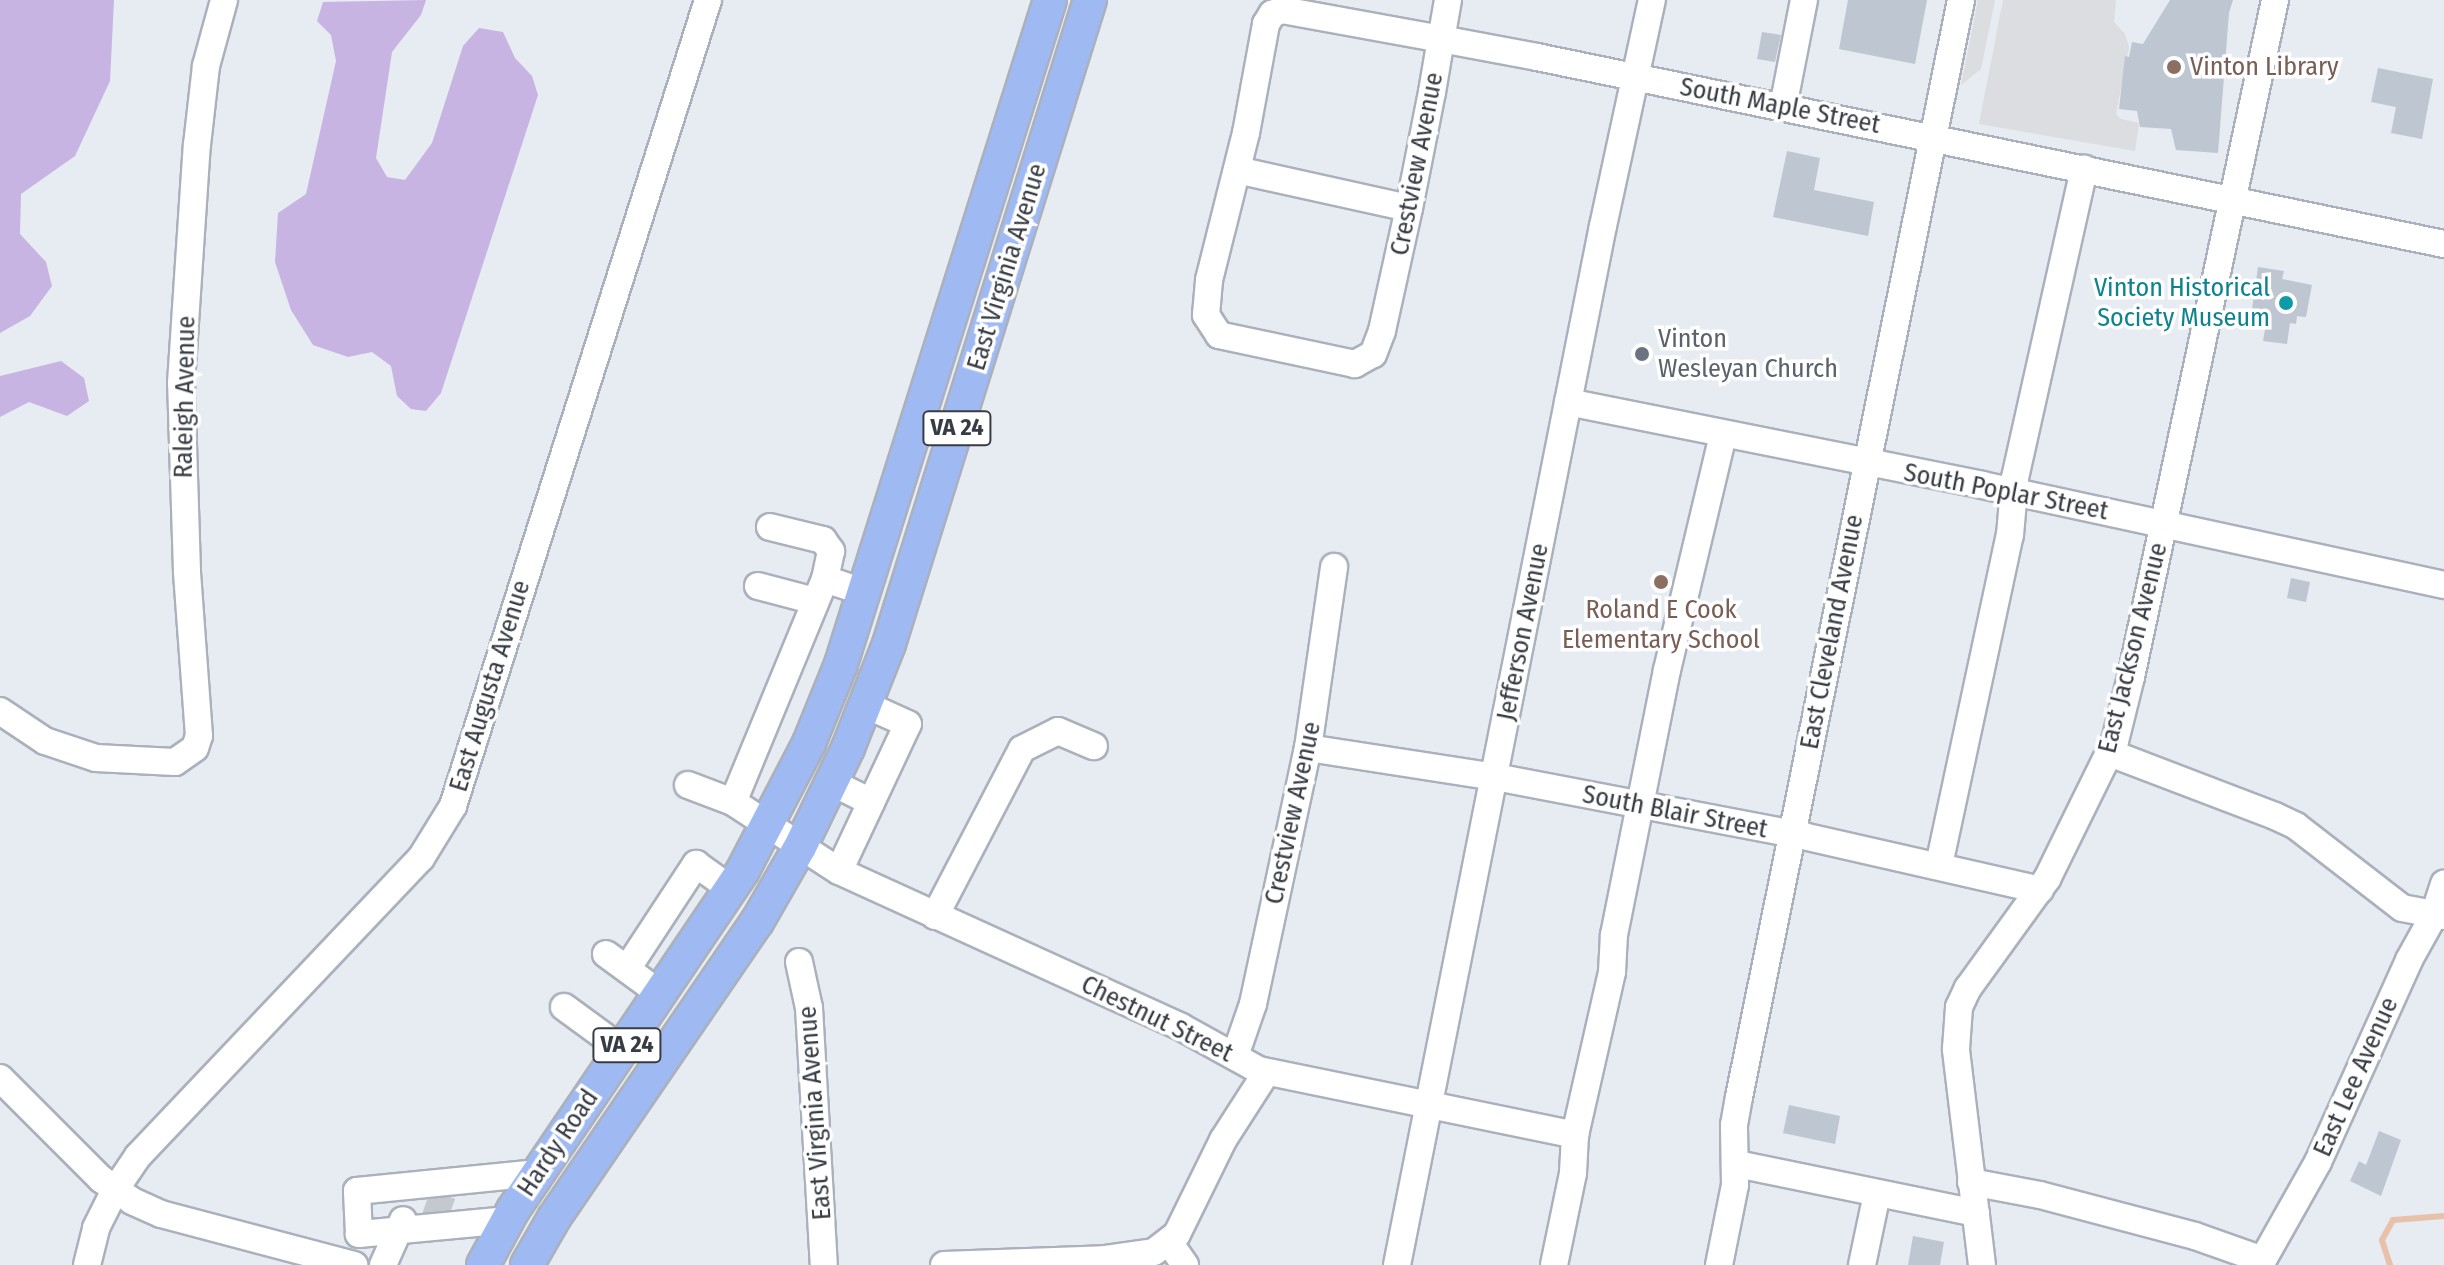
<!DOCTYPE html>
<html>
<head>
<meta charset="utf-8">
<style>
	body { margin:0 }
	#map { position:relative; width:2444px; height:1265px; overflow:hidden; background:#e7ebf2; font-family:"Fira Sans Condensed",sans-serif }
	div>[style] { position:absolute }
	.green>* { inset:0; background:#c7b4e2 }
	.parking>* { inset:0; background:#dbdde0 }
	.stream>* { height:6px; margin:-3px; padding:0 3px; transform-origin:3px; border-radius:3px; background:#e8c1aa }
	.building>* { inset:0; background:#bec6d2 }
	.minor-tunnel>* { height:26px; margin-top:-13px; transform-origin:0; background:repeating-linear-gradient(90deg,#c4c8cf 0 26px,transparent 0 39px) }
	.roads { filter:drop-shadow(2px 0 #abb1bc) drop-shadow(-2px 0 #abb1bc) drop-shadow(0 2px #abb1bc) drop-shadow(0 -2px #abb1bc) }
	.minor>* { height:26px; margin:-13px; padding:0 13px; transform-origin:13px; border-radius:13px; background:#fff }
	.major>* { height:32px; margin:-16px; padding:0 16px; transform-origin:16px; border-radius:16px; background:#9fb9f3 }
	.dots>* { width:22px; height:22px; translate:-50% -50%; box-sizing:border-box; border:4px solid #fff; border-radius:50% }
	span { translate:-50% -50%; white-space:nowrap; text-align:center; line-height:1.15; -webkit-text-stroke:7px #fff; paint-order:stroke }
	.shield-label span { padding:2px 6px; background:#fff; border:2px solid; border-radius:6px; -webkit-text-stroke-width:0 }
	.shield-label { font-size:24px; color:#373c44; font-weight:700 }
	.education-label { font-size:26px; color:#785e54 }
	.left { translate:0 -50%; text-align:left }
	.street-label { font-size:26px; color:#373c44 }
	.culture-label { font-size:26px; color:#0d838f }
	.right { translate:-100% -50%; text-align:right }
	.worship-label { font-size:26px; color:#5b616d }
</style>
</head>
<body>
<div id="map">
	<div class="green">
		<div style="clip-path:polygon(0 0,114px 0,110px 81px,75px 156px,21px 194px,20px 234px,46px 262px,52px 286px,30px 316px,0 333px)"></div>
		<div style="clip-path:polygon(426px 0,421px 15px,392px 52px,376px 158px,387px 177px,405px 180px,432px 143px,463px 46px,479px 28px,503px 32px,515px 58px,532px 76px,538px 95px,441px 393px,426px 411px,411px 409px,397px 396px,391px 366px,372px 352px,348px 357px,313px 345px,291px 310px,275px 262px,278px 213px,306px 194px,336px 61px,331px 35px,317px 21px,323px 2px)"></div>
		<div style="clip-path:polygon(61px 361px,84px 378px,89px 401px,67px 416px,29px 402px,0 417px,0 376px)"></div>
	</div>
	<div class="parking">
		<div style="clip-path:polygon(1978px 0,1995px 0,1981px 69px,1961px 85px)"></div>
		<div style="clip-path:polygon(2003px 0,2116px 0,2114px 22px,2125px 34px,2129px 47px,2116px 114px,2121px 119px,2139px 123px,2135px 151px,1979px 124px)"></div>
	</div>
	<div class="stream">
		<div style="left:2390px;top:1265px;width:26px;rotate:-108deg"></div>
		<div style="left:2382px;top:1240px;width:23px;rotate:-61deg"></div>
		<div style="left:2393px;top:1220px;width:51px;rotate:-4.5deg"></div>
	</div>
	<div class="building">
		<div style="clip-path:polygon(1848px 0,1927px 0,1915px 64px,1839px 49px)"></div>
		<div style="clip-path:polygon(2170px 0,2233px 0,2229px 13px,2218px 153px,2176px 150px,2171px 129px,2140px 127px,2137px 111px,2119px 109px,2125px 56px,2129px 57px,2132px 42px,2143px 44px)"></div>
		<div style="clip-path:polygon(1762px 32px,1781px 35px,1775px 62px,1757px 59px)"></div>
		<div style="clip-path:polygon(2378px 68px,2433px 79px,2422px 139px,2391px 133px,2396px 107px,2371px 102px)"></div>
		<div style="clip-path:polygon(1787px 151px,1820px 158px,1814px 190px,1874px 202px,1868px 236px,1773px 217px)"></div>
		<div style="clip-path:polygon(2258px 267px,2284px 271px,2282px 279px,2312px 285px,2306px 317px,2297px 316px,2296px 324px,2290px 323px,2287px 344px,2263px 341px,2266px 324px,2258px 323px,2259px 317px,2251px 316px)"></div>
		<div style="clip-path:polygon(2291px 578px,2310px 582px,2306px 602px,2287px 598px)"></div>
		<div style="clip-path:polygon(1789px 1105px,1840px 1116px,1835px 1144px,1783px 1133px)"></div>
		<div style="clip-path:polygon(2379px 1131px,2401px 1140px,2381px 1196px,2350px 1181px,2359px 1161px,2366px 1165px)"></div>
		<div style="clip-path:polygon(1913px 1236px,1944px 1242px,1940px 1265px,1908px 1265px)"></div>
	</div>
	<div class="minor-tunnel">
		<div style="left:434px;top:1219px;width:30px;rotate:-70deg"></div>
	</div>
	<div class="roads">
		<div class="minor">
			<div style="left:1448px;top:0;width:40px;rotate:100deg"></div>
			<div style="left:1441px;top:39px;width:54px;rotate:99.6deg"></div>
			<div style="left:1432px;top:92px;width:118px;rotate:101.2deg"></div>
			<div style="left:1409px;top:208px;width:126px;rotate:102.4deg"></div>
			<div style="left:1382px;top:331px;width:25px;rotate:111deg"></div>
			<div style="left:1373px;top:354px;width:21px;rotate:151deg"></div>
			<div style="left:1355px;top:364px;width:139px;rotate:-168deg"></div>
			<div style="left:1219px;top:335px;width:24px;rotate:-123deg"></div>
			<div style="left:1206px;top:315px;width:35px;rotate:-85deg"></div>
			<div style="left:1209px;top:280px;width:152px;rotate:-75.9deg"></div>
			<div style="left:1246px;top:133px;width:111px;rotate:-79.6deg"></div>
			<div style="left:1266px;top:24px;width:12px;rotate:-59deg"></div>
			<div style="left:1272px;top:14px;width:11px;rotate:-22deg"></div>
			<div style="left:1282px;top:10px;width:162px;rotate:10.3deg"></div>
			<div style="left:1441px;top:39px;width:98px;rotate:10.6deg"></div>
			<div style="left:1537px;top:57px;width:926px;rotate:11.65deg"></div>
			<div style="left:1783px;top:107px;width:109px;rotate:-78.9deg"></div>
			<div style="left:1237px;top:170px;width:176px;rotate:12.5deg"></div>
			<div style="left:1568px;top:402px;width:422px;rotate:11.3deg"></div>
			<div style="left:1982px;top:485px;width:473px;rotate:12.2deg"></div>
			<div style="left:770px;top:527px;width:55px;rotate:13.8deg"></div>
			<div style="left:823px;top:540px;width:14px;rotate:54deg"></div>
			<div style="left:831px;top:551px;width:29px;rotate:102deg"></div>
			<div style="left:758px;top:586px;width:59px;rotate:14.7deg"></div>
			<div style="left:864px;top:592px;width:41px;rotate:-161.6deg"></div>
			<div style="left:825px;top:579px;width:241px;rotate:112.4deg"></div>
			<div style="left:733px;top:802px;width:126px;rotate:33.1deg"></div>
			<div style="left:839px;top:871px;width:376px;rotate:24.5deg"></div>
			<div style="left:1181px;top:1027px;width:89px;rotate:28.9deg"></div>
			<div style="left:1259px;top:1070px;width:323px;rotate:11.6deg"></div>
			<div style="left:0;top:711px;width:54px;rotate:33.7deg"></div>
			<div style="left:45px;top:741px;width:54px;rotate:18.4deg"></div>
			<div style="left:96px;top:758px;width:79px;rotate:2.9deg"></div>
			<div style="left:175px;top:762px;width:24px;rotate:-35deg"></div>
			<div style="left:195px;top:748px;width:13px;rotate:-72deg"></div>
			<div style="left:199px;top:736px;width:165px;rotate:-94.2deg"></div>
			<div style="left:187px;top:571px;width:188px;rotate:-91.8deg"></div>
			<div style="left:181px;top:383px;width:239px;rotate:-86.2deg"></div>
			<div style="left:197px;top:145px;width:80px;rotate:-83.5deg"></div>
			<div style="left:206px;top:66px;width:68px;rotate:-74.7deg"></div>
			<div style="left:1308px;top:748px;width:189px;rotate:8.8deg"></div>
			<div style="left:1495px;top:777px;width:314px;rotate:10.8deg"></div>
			<div style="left:1803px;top:836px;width:243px;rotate:12.8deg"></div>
			<div style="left:2110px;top:753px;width:177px;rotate:20.9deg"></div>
			<div style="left:2275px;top:816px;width:23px;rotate:25deg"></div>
			<div style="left:2296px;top:826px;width:134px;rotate:37.7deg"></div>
			<div style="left:2402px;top:908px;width:43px;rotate:10.8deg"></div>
			<div style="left:831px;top:782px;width:45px;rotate:26.6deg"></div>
			<div style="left:688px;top:785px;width:48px;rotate:20.7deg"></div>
			<div style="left:1939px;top:865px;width:338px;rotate:-77.9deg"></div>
			<div style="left:2010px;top:535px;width:57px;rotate:-85deg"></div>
			<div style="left:2015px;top:478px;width:317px;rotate:-77.4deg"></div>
			<div style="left:839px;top:871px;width:162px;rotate:-64.9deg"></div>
			<div style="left:908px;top:724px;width:46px;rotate:-155.7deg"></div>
			<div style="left:935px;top:916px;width:188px;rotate:-62.5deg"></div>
			<div style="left:1022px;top:749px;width:40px;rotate:-26.6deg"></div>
			<div style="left:1058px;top:731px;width:39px;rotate:23deg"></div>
			<div style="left:606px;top:954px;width:69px;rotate:36.2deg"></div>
			<div style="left:799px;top:962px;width:47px;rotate:77.7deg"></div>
			<div style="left:809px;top:1008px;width:257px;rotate:86.7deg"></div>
			<div style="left:627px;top:969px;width:126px;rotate:-56.7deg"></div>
			<div style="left:696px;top:864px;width:43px;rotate:35.5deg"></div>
			<div style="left:564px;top:1007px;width:73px;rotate:36.1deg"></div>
			<div style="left:1235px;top:1056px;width:55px;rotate:-70.9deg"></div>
			<div style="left:1253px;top:1004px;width:262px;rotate:-77.9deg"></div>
			<div style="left:1308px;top:748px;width:183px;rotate:-81.8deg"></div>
			<div style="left:0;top:1078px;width:143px;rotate:45deg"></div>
			<div style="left:101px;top:1179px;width:38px;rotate:35deg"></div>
			<div style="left:132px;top:1201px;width:32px;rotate:24deg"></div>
			<div style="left:161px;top:1214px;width:200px;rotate:14.8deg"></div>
			<div style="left:1737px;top:1164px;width:244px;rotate:11.6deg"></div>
			<div style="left:1971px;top:1182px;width:70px;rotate:10.7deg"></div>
			<div style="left:2040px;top:1195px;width:160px;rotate:14.8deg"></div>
			<div style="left:2195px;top:1236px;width:72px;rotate:19.4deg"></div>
			<div style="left:508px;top:1220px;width:150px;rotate:174.6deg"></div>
			<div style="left:359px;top:1234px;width:43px;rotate:-92.7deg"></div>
			<div style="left:357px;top:1191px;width:182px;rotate:-5.7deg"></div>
			<div style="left:1169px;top:1242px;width:28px;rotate:55deg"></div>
			<div style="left:87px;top:1265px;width:38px;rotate:-76deg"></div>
			<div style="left:96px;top:1228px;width:42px;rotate:-63.4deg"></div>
			<div style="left:115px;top:1190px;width:41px;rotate:-55.9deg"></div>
			<div style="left:138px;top:1156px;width:411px;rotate:-46.5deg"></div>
			<div style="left:421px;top:858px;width:61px;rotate:-58.4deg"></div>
			<div style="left:453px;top:806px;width:845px;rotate:-72.44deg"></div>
			<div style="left:383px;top:1265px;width:49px;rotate:-66deg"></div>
			<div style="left:944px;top:1265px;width:160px;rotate:-2.1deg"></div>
			<div style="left:1104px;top:1259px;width:50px;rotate:-8deg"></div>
			<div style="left:1154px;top:1252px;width:29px;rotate:-38deg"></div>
			<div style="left:1177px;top:1234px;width:105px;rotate:-63.9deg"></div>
			<div style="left:1223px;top:1140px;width:80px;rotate:-57.3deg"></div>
			<div style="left:1397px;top:1265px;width:1059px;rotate:-78.79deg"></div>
			<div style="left:1603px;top:226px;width:231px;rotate:-77.8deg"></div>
			<div style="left:1554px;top:1265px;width:94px;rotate:-78.3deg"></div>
			<div style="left:1573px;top:1173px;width:38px;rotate:-87deg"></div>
			<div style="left:1575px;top:1135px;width:167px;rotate:-77.2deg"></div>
			<div style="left:1612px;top:972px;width:37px;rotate:-87deg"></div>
			<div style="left:1614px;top:935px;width:270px;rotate:-78.7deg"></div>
			<div style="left:1667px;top:670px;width:242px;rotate:-76.6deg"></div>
			<div style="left:1719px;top:1265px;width:82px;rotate:-78.7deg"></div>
			<div style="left:1735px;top:1185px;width:60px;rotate:-91deg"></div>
			<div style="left:1734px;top:1125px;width:28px;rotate:-80deg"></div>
			<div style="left:1739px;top:1097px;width:1119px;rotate:-78.56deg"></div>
			<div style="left:1862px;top:1265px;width:73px;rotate:-78.1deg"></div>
			<div style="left:1982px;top:1265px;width:218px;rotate:-96.9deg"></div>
			<div style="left:1956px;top:1049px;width:42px;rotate:-85.9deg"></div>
			<div style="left:1959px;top:1007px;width:21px;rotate:-65deg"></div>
			<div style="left:1968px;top:988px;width:135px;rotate:-54.1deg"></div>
			<div style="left:2047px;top:879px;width:154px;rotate:-63.8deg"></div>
			<div style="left:2115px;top:741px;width:66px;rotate:-76deg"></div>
			<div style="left:2131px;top:677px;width:692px;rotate:-77.99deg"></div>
			<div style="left:2260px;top:1265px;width:118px;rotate:-60.6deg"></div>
			<div style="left:2318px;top:1162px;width:222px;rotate:-65.7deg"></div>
			<div style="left:2409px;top:960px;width:51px;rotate:-60.9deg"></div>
			<div style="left:2434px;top:915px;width:33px;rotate:-72deg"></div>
		</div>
		<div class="major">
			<div style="left:483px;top:1265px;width:63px;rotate:-61.4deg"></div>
			<div style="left:513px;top:1210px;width:410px;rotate:-55.9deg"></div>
			<div style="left:743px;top:870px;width:143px;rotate:-62.5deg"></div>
			<div style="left:809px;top:743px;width:85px;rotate:-67.9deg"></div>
			<div style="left:841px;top:664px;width:696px;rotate:-72.53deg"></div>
			<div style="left:527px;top:1265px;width:54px;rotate:-60.1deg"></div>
			<div style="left:554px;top:1218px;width:359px;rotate:-55.6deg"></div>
			<div style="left:757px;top:922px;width:86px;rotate:-60.2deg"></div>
			<div style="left:800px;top:847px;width:110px;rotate:-64.1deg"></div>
			<div style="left:848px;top:748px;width:112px;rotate:-68.5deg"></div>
			<div style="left:889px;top:644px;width:675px;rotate:-72.67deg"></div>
		</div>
	</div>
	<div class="dots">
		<div style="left:2174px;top:67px;background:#8d6e63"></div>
		<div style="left:2286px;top:303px;background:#0f9aa8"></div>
		<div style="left:1642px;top:354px;background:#6b7280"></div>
		<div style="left:1661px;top:582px;background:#8d6e63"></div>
	</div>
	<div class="shield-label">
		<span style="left:957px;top:428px">VA 24</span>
		<span style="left:627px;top:1045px">VA 24</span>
	</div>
	<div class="education-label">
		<span class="left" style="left:2190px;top:67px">Vinton Library</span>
		<span style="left:1661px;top:625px">Roland E Cook<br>Elementary School</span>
	</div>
	<div class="street-label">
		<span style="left:1780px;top:106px;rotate:11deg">South Maple Street</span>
		<span style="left:1417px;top:164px;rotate:-79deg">Crestview Avenue</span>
		<span style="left:1007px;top:267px;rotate:-73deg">East Virginia Avenue</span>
		<span style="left:185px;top:397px;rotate:-89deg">Raleigh Avenue</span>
		<span style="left:2006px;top:492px;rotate:11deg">South Poplar Street</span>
		<span style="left:1523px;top:632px;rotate:-79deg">Jefferson Avenue</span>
		<span style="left:1832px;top:632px;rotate:-79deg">East Cleveland Avenue</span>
		<span style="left:2133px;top:648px;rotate:-76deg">East Jackson Avenue</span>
		<span style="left:490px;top:686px;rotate:-73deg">East Augusta Avenue</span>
		<span style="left:1675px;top:812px;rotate:11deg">South Blair Street</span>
		<span style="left:1293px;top:813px;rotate:-78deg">Crestview Avenue</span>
		<span style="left:1157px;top:1019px;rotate:26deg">Chestnut Street</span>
		<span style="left:2356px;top:1077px;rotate:-66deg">East Lee Avenue</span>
		<span style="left:815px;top:1113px;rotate:-94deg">East Virginia Avenue</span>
		<span style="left:558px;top:1143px;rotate:-56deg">Hardy Road</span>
	</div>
	<div class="culture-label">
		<span class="right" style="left:2270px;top:303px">Vinton Historical<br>Society Museum</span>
	</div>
	<div class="worship-label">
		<span class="left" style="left:1658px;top:354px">Vinton<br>Wesleyan Church</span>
	</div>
</div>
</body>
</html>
